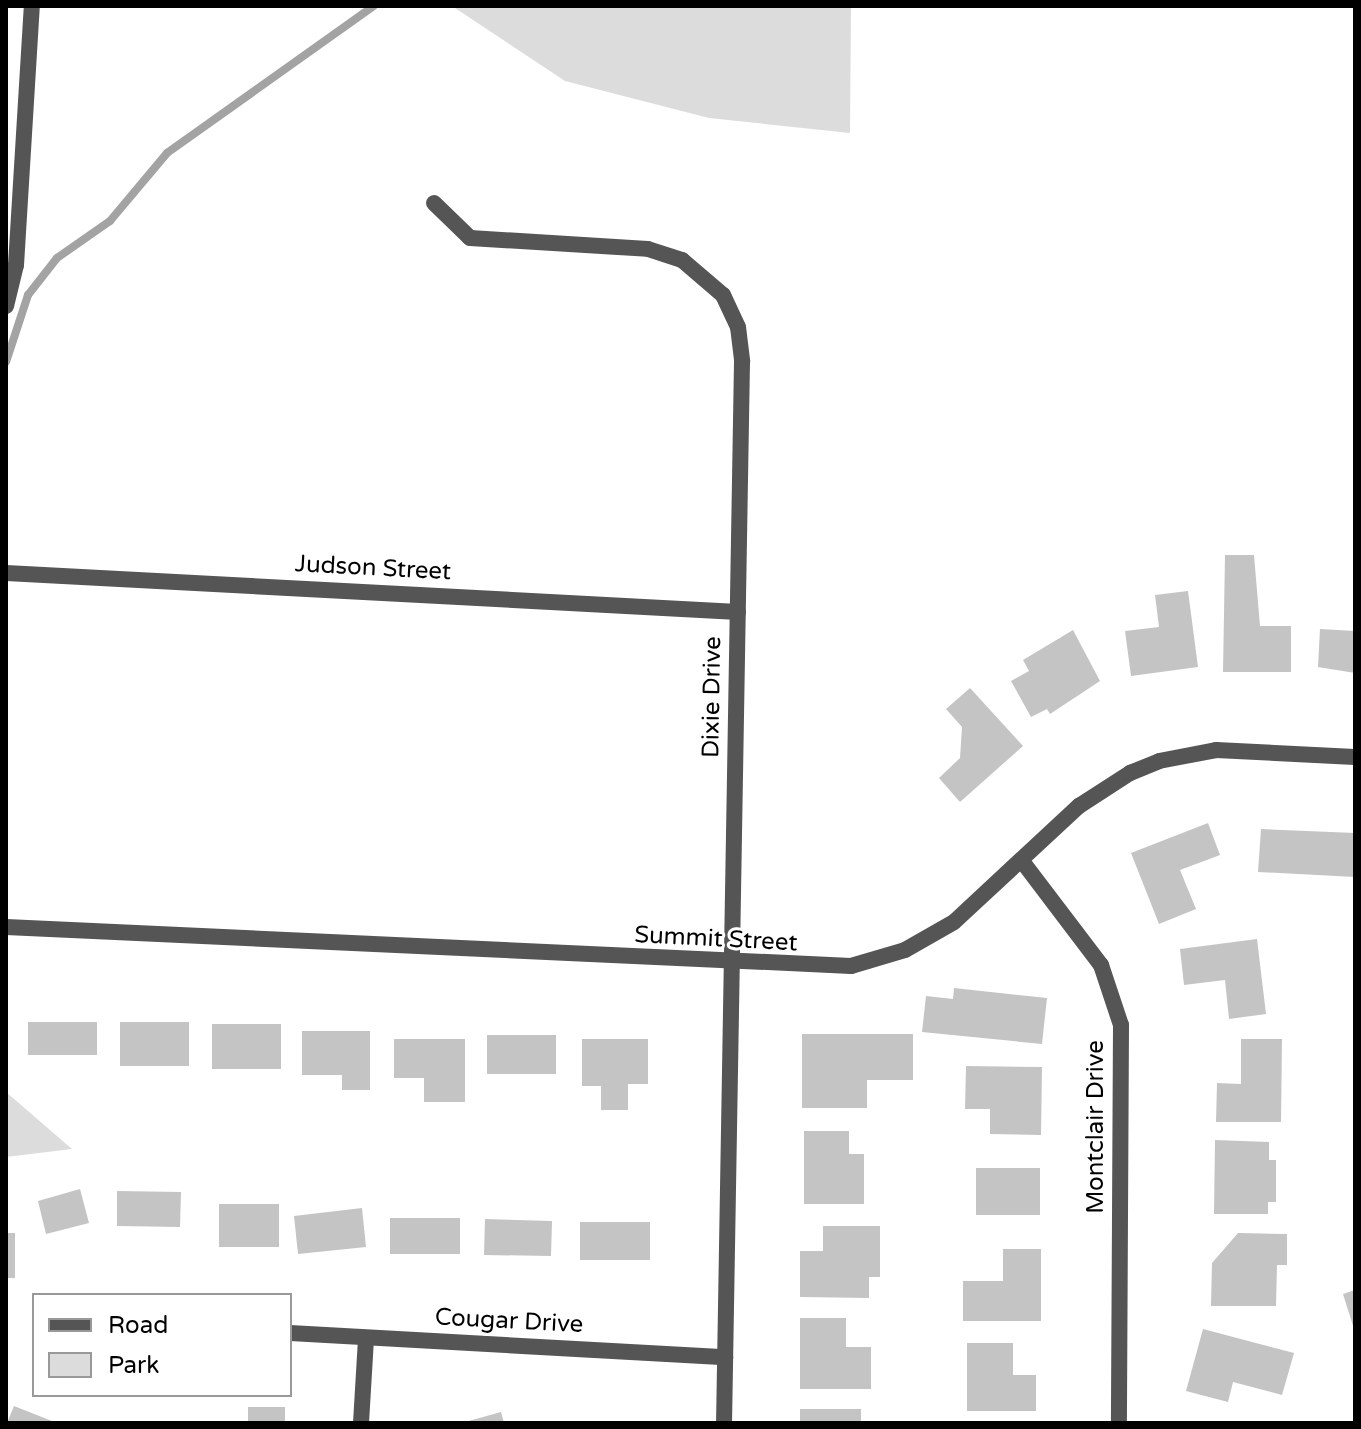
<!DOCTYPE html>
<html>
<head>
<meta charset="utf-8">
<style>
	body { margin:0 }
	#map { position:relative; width:1361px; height:1429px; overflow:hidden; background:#fff; font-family:"Varela Round",sans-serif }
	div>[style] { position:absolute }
	.green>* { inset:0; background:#dcdcdc }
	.stream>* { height:8px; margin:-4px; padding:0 4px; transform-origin:4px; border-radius:4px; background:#a3a3a3 }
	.building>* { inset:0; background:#c4c4c4 }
	.minor>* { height:16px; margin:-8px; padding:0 8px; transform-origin:8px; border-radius:8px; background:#555 }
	span { translate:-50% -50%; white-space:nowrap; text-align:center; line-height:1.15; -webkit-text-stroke:6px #fff; paint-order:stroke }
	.street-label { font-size:24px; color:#000 }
	.frame { position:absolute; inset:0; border:8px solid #000; pointer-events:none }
	.legend { position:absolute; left:32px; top:1293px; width:260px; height:104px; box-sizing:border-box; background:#fff; border:2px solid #999; margin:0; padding:10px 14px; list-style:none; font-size:24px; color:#000 }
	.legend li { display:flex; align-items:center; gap:16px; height:40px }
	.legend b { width:40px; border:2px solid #999 }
</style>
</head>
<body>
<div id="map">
	<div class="green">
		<div style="clip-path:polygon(452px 6px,851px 6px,850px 133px,709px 118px,565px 81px)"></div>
		<div style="clip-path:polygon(6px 1092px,72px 1149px,6px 1157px)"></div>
	</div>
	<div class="stream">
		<div style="left:6px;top:362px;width:71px;rotate:-71.8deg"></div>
		<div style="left:28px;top:295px;width:47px;rotate:-51.9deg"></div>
		<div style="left:57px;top:258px;width:65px;rotate:-34.9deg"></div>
		<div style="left:110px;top:221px;width:89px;rotate:-50deg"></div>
		<div style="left:167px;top:153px;width:254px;rotate:-35.4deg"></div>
	</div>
	<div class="building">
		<div style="clip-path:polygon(1225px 555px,1254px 555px,1260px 626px,1291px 626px,1291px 672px,1223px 672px)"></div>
		<div style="clip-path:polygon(1188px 591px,1198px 667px,1131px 676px,1125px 631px,1159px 627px,1155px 595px)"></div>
		<div style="clip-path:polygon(1320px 629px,1355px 631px,1355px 673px,1318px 667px)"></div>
		<div style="clip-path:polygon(1073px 630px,1100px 681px,1050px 714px,1047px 709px,1031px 717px,1011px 681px,1029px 671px,1023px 660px)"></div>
		<div style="clip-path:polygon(970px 688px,1023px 746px,960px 802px,939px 778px,960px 758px,962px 727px,946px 709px)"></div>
		<div style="clip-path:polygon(1208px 823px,1220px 855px,1180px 870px,1196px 909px,1159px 924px,1131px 853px)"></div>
		<div style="clip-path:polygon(1261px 829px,1355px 833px,1355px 877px,1258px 872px)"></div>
		<div style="clip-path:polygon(1257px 939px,1266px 1014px,1229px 1019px,1225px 980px,1184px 985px,1180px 949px)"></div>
		<div style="clip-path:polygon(954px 988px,1047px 998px,1042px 1044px,922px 1032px,926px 996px,953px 999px)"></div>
		<div style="clip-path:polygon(28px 1022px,97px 1022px,97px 1055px,28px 1055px)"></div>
		<div style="clip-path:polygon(120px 1022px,189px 1022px,189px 1066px,120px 1066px)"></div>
		<div style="clip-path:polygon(212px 1024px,281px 1024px,281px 1069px,212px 1069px)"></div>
		<div style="clip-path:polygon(302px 1031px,370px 1031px,370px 1090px,342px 1090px,342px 1075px,302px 1075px)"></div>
		<div style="clip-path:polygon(802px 1034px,913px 1034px,913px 1080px,867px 1080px,867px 1108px,802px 1108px)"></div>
		<div style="clip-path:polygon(487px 1035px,556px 1035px,556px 1074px,487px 1074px)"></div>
		<div style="clip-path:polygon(394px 1039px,465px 1039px,465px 1102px,424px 1102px,424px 1078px,394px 1078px)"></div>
		<div style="clip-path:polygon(582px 1039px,648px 1039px,648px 1084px,628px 1084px,628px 1110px,601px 1110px,601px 1086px,582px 1086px)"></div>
		<div style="clip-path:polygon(1241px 1039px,1282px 1039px,1281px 1122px,1216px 1122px,1217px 1083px,1241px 1084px)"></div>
		<div style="clip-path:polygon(966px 1066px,1042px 1067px,1041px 1135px,990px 1134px,990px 1109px,965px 1109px)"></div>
		<div style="clip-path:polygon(804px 1131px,849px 1131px,849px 1154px,864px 1154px,864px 1204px,804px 1204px)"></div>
		<div style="clip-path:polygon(1215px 1140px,1269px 1142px,1269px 1160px,1276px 1160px,1276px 1202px,1268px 1202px,1268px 1214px,1214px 1214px)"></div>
		<div style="clip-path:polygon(976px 1168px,1040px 1168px,1040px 1215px,976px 1215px)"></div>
		<div style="clip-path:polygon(80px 1189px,89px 1223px,46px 1234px,38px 1201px)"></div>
		<div style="clip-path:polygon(117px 1191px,181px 1192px,180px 1227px,117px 1226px)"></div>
		<div style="clip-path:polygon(219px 1204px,279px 1204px,279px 1247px,219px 1247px)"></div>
		<div style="clip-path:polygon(362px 1208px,366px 1247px,298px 1254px,294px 1216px)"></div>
		<div style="clip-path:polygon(390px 1218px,460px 1218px,460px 1254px,390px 1254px)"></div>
		<div style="clip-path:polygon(485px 1219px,552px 1221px,551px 1256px,484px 1255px)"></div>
		<div style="clip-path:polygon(580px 1222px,650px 1222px,650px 1260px,580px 1260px)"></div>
		<div style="clip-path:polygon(823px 1226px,880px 1226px,880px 1277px,869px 1277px,869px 1298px,800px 1297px,800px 1251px,823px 1251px)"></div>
		<div style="clip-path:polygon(6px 1233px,15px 1233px,15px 1278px,6px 1278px)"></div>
		<div style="clip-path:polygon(1238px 1233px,1287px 1234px,1287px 1265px,1277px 1265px,1276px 1306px,1211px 1306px,1212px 1263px)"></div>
		<div style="clip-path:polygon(1003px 1249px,1041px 1249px,1041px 1321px,963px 1321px,963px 1281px,1003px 1281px)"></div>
		<div style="clip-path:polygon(1355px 1290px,1355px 1328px,1354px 1329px,1343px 1294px)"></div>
		<div style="clip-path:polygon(800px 1318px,846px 1318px,846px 1347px,871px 1347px,871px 1389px,800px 1389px)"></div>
		<div style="clip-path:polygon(1203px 1329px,1294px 1353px,1282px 1395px,1233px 1382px,1228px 1402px,1186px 1391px)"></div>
		<div style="clip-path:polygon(967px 1343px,1013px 1343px,1013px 1375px,1036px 1375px,1036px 1411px,967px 1411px)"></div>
		<div style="clip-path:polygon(14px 1406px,57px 1423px,7px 1423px)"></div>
		<div style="clip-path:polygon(248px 1407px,285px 1407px,285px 1423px,248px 1423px)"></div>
		<div style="clip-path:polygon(800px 1409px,861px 1409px,861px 1423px,800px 1423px)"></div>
		<div style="clip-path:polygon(501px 1412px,504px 1423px,465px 1423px,465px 1422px)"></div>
	</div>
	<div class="minor">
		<div style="left:434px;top:203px;width:50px;rotate:44.2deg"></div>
		<div style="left:470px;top:238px;width:178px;rotate:3.5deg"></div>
		<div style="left:648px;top:249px;width:36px;rotate:18deg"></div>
		<div style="left:682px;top:260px;width:54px;rotate:40.5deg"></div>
		<div style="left:723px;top:295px;width:35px;rotate:65deg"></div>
		<div style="left:738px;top:327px;width:35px;rotate:83deg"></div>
		<div style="left:742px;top:362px;width:1061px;rotate:90.97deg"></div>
		<div style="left:6px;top:306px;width:42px;rotate:-76.3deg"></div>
		<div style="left:16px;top:265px;width:259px;rotate:-86.5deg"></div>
		<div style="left:6px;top:573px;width:733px;rotate:3.05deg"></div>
		<div style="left:1022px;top:861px;width:131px;rotate:52.8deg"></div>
		<div style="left:1101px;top:965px;width:63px;rotate:71.6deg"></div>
		<div style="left:1121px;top:1025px;width:398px;rotate:90.3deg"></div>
		<div style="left:6px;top:927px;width:846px;rotate:2.64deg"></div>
		<div style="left:851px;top:966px;width:56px;rotate:-16.5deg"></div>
		<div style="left:905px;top:950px;width:56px;rotate:-29.7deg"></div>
		<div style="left:954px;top:922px;width:171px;rotate:-42.9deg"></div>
		<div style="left:1079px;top:806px;width:61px;rotate:-32.9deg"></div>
		<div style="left:1130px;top:773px;width:31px;rotate:-22deg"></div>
		<div style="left:1159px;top:761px;width:58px;rotate:-10.9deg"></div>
		<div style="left:1216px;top:750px;width:139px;rotate:2.9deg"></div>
		<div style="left:290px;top:1333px;width:436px;rotate:3.2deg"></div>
		<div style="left:361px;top:1423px;width:85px;rotate:-86.6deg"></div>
	</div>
	<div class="street-label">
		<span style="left:373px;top:568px;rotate:3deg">Judson Street</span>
		<span style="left:712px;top:697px;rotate:-89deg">Dixie Drive</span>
		<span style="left:716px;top:939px;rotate:3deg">Summit Street</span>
		<span style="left:1096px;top:1127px;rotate:-90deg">Montclair Drive</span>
		<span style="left:509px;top:1321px;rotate:3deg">Cougar Drive</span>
	</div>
	<div class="frame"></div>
	<ul class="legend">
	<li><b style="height:10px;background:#555"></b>Road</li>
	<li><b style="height:22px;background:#dcdcdc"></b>Park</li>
	</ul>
</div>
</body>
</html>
